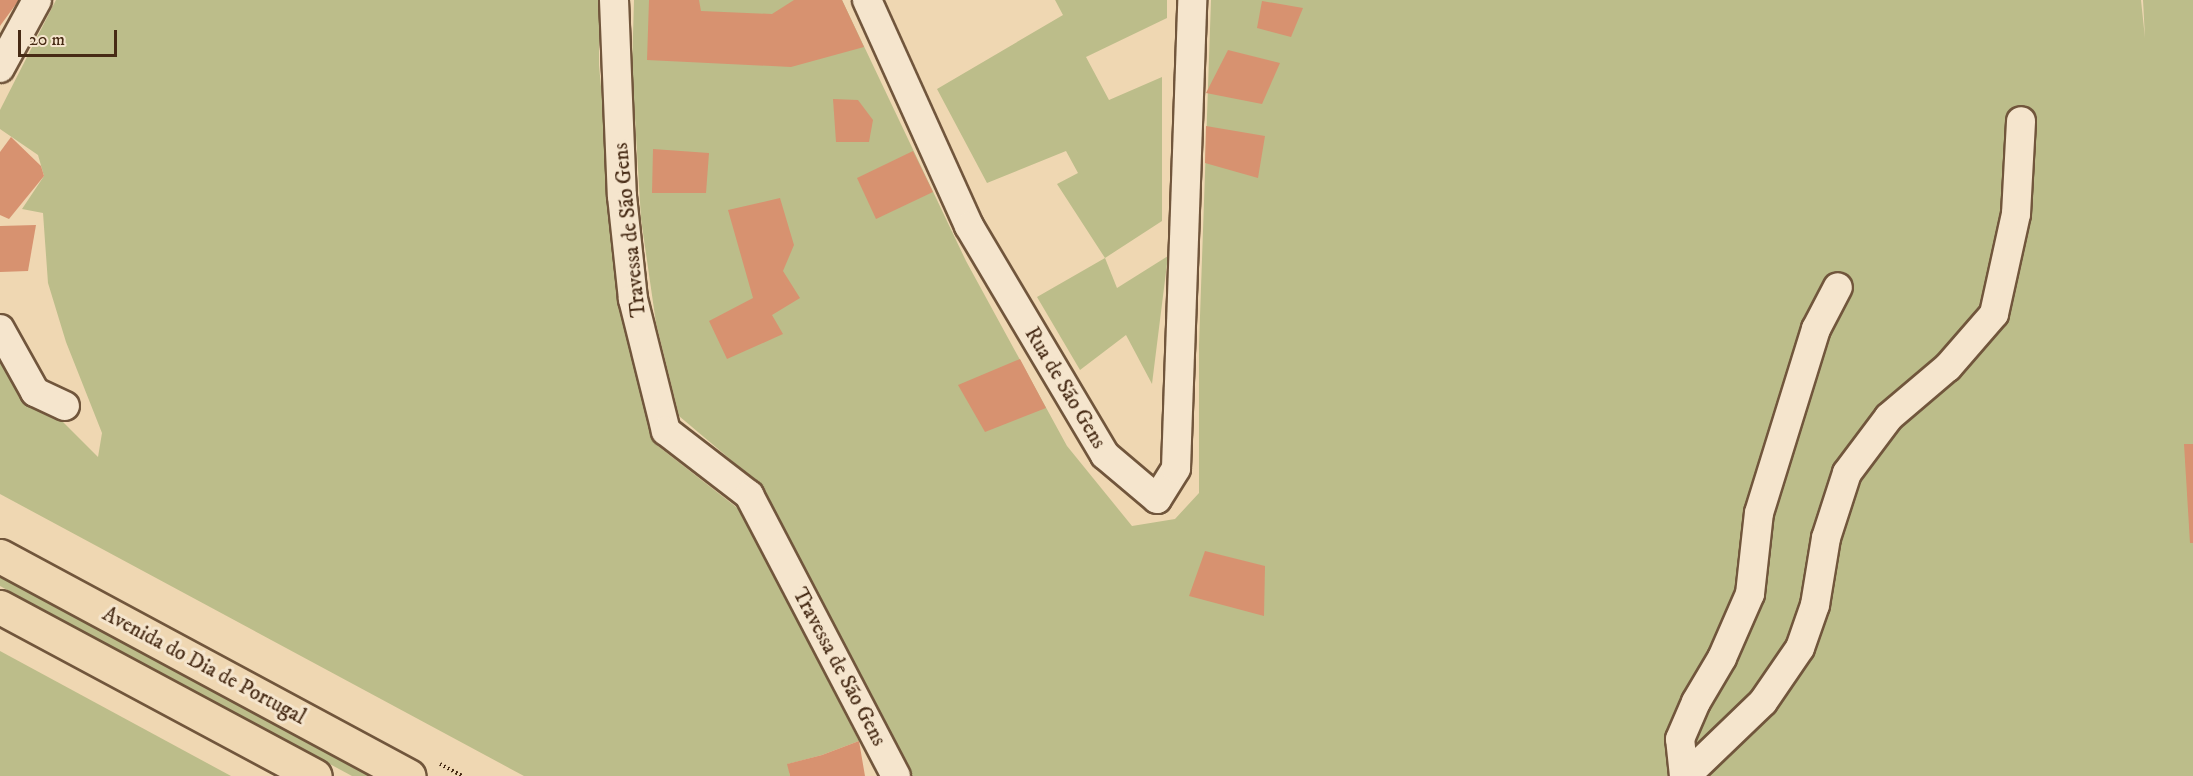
<!DOCTYPE html>
<html>
<head>
<meta charset="utf-8">
<style>
	body { margin:0 }
	#map { position:relative; width:2193px; height:776px; overflow:hidden; background:#efd7b2; font-family:"IM FELL DW Pica",serif }
	div>[style] { position:absolute }
	.green>* { inset:0; background:#bcbd8a }
	.building>* { inset:0; background:#d79270 }
	.path>* { height:4px; margin-top:-2px; transform-origin:0; background:repeating-linear-gradient(90deg,#472b15 0 1.5px,transparent 0 4.5px) }
	.roads { filter:drop-shadow(2px 0 #71563c) drop-shadow(-2px 0 #71563c) drop-shadow(0 2px #71563c) drop-shadow(0 -2px #71563c) }
	.street>* { height:28px; margin:-14px; padding:0 14px; transform-origin:14px; border-radius:14px; background:#f5e5cd }
	.primary>* { height:33px; margin:-16.5px; padding:0 16.5px; transform-origin:16.5px; border-radius:16.5px; background:#efd7b2 }
	span { translate:-50% -50%; white-space:nowrap; text-align:center; line-height:1.15; -webkit-text-stroke:6px #f5e5cd; paint-order:stroke }
	.street-label { font-size:21px; color:#472b15 }
	.scale { position:absolute; left:18px; top:30px; width:99px; height:27px; box-sizing:border-box; border:3px solid #472b15; border-top:0; padding-left:8px; font-size:18px; line-height:21px; white-space:nowrap; color:#472b15; -webkit-text-stroke:4px #f5e5cd; paint-order:stroke }
</style>
</head>
<body>
<div id="map">
	<div class="green">
		<div style="clip-path:polygon(56px 0,599px 0,599px 65px,621px 306px,654px 443px,740px 510px,859px 741px,822px 755px,788px 764px,790px 776px,524px 776px,0 494px,0 346px,42px 401px,98px 457px,102px 433px,66px 342px,48px 283px,43px 213px,22px 209px,44px 176px,38px 155px,0 129px,0 110px)"></div>
		<div style="clip-path:polygon(634px 0,842px 0,966px 261px,1067px 446px,1132px 526px,1175px 519px,1199px 493px,1199px 345px,1211px 0,2141px 0,2145px 38px,2143px 0,2193px 0,2193px 776px,911px 776px,756px 481px,679px 416px,656px 323px,641px 219px,632px 68px)"></div>
		<div style="clip-path:polygon(1055px 0,1167px 0,1167px 18px,1086px 57px,1109px 100px,1162px 77px,1162px 221px,1105px 258px,1117px 288px,1168px 256px,1152px 384px,1126px 335px,1080px 370px,1037px 297px,1105px 258px,1057px 184px,1078px 173px,1066px 151px,987px 183px,937px 89px,1063px 15px)"></div>
		<div style="clip-path:polygon(0 575px,373px 776px,352px 776px,0 586px)"></div>
		<div style="clip-path:polygon(0 651px,231px 776px,0 776px)"></div>
	</div>
	<div class="building">
		<div style="clip-path:polygon(0 0,19px 0,0 26px)"></div>
		<div style="clip-path:polygon(649px 0,699px 0,701px 11px,772px 14px,794px 0,842px 0,864px 47px,791px 67px,647px 60px)"></div>
		<div style="clip-path:polygon(1262px 1px,1303px 8px,1291px 37px,1257px 28px)"></div>
		<div style="clip-path:polygon(1228px 50px,1280px 63px,1262px 104px,1206px 93px)"></div>
		<div style="clip-path:polygon(833px 99px,858px 100px,873px 120px,869px 142px,836px 142px)"></div>
		<div style="clip-path:polygon(1206px 126px,1265px 136px,1258px 178px,1205px 163px)"></div>
		<div style="clip-path:polygon(11px 137px,41px 166px,44px 176px,9px 219px,0 215px,0 152px)"></div>
		<div style="clip-path:polygon(653px 149px,709px 153px,706px 193px,652px 193px)"></div>
		<div style="clip-path:polygon(913px 151px,933px 192px,876px 219px,857px 178px)"></div>
		<div style="clip-path:polygon(780px 198px,794px 245px,783px 271px,800px 298px,772px 315px,783px 334px,727px 359px,709px 321px,753px 298px,728px 210px)"></div>
		<div style="clip-path:polygon(36px 225px,28px 271px,0 272px,0 226px)"></div>
		<div style="clip-path:polygon(1020px 359px,1046px 408px,985px 432px,958px 385px)"></div>
		<div style="clip-path:polygon(2184px 444px,2193px 444px,2193px 543px,2190px 543px)"></div>
		<div style="clip-path:polygon(1205px 551px,1265px 566px,1264px 616px,1189px 596px)"></div>
		<div style="clip-path:polygon(859px 741px,865px 776px,790px 776px,787px 764px,822px 755px)"></div>
	</div>
	<div class="path">
		<div style="left:440px;top:764px;width:26px;rotate:28deg"></div>
	</div>
	<div class="roads">
		<div class="street">
			<div style="left:614px;top:0;width:196px;rotate:87.7deg"></div>
			<div style="left:622px;top:196px;width:104px;rotate:83.9deg"></div>
			<div style="left:633px;top:299px;width:136px;rotate:76deg"></div>
			<div style="left:666px;top:431px;width:105px;rotate:37.6deg"></div>
			<div style="left:749px;top:495px;width:317px;rotate:62.4deg"></div>
			<div style="left:867px;top:0;width:248px;rotate:65.7deg"></div>
			<div style="left:969px;top:226px;width:266px;rotate:59.3deg"></div>
			<div style="left:1105px;top:455px;width:68px;rotate:40.2deg"></div>
			<div style="left:1157px;top:499px;width:36px;rotate:-58deg"></div>
			<div style="left:1176px;top:468px;width:468px;rotate:-88deg"></div>
			<div style="left:0;top:68px;width:77px;rotate:-61.4deg"></div>
			<div style="left:0;top:329px;width:72px;rotate:60.9deg"></div>
			<div style="left:35px;top:392px;width:33px;rotate:25deg"></div>
			<div style="left:1684px;top:776px;width:37px;rotate:-96deg"></div>
			<div style="left:1680px;top:739px;width:40px;rotate:-66.6deg"></div>
			<div style="left:1696px;top:702px;width:51px;rotate:-59.4deg"></div>
			<div style="left:1722px;top:658px;width:70px;rotate:-66.4deg"></div>
			<div style="left:1750px;top:594px;width:81px;rotate:-83.7deg"></div>
			<div style="left:1759px;top:513px;width:193px;rotate:-72.8deg"></div>
			<div style="left:1816px;top:329px;width:47px;rotate:-62.4deg"></div>
			<div style="left:1686px;top:776px;width:107px;rotate:-43.9deg"></div>
			<div style="left:1763px;top:702px;width:65px;rotate:-55.6deg"></div>
			<div style="left:1800px;top:648px;width:46px;rotate:-70.8deg"></div>
			<div style="left:1815px;top:605px;width:68px;rotate:-80.7deg"></div>
			<div style="left:1826px;top:538px;width:68px;rotate:-72.1deg"></div>
			<div style="left:1847px;top:473px;width:70px;rotate:-53.1deg"></div>
			<div style="left:1889px;top:417px;width:77px;rotate:-40.3deg"></div>
			<div style="left:1948px;top:367px;width:70px;rotate:-49deg"></div>
			<div style="left:1994px;top:314px;width:102px;rotate:-77.6deg"></div>
			<div style="left:2016px;top:214px;width:93px;rotate:-86.9deg"></div>
		</div>
		<div class="primary">
			<div style="left:0;top:556px;width:464px;rotate:28.3deg"></div>
			<div style="left:0;top:607px;width:357px;rotate:28.2deg"></div>
		</div>
	</div>
	<div class="street-label">
		<span style="left:630px;top:230px;rotate:-96deg">Travessa de São Gens</span>
		<span style="left:1065px;top:388px;rotate:59deg">Rua de São Gens</span>
		<span style="left:204px;top:666px;rotate:28deg">Avenida do Dia de Portugal</span>
		<span style="left:839px;top:667px;rotate:62deg">Travessa de São Gens</span>
	</div>
	<div class="scale">20 m</div>
</div>
</body>
</html>
